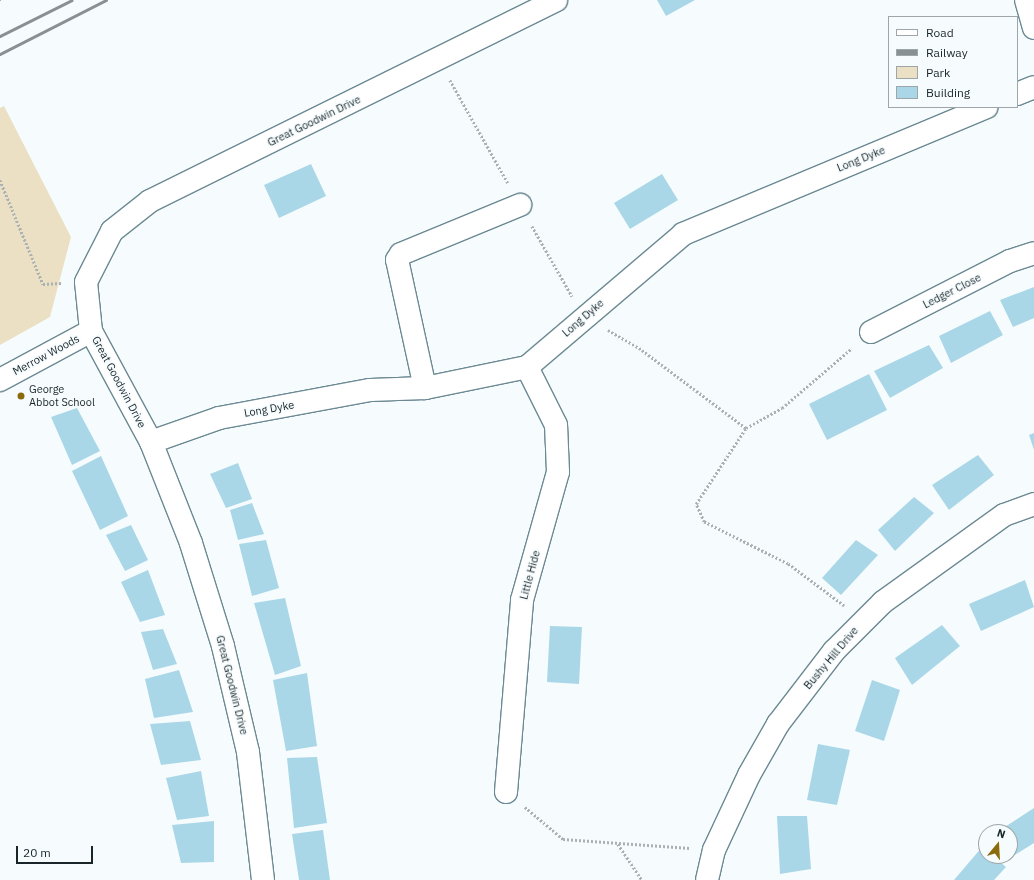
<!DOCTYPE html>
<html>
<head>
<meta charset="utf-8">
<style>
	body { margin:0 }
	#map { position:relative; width:1034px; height:880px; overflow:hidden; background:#f6fcfe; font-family:"IBM Plex Sans",sans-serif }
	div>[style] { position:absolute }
	.green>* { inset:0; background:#ebe0c3 }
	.building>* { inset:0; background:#a9d7e7 }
	.path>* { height:2.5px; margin-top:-1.25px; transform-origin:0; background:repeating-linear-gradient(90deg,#a9b1b3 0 2px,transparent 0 4px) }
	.roads { filter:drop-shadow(1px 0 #6c8993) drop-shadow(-1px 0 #6c8993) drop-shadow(0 1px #6c8993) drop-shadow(0 -1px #6c8993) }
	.minor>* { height:22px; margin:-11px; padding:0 11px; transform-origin:11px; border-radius:11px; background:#fff }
	.rail>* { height:3px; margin:-1.5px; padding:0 1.5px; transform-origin:1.5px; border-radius:1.5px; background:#889093 }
	.dots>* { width:11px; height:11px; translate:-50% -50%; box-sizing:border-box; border:2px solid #f6fcfe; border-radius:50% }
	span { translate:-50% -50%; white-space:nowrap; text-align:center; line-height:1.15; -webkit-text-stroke:3.5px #f6fcfe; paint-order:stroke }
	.street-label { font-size:11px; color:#1a2529 }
	.poi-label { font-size:11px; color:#1a2529 }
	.left { translate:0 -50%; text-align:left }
	.legend { position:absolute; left:888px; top:16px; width:130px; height:92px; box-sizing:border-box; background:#f6fcfe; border:1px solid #9ea6a9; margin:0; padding:5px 7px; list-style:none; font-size:12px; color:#1a2529 }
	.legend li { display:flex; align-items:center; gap:8px; height:20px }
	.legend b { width:20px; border:1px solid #9ea6a9 }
	.north { position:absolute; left:978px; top:824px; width:40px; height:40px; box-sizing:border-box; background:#f6fcfe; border:1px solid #9ea6a9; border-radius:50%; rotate:18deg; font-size:11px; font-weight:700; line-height:16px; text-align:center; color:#1a2529 }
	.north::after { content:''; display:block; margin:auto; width:14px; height:18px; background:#8b6c0d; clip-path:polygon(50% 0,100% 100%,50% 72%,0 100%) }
	.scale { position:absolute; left:16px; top:846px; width:77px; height:18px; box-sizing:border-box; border:2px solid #1a2529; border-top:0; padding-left:5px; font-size:12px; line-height:14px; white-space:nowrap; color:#1a2529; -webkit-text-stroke:3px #f6fcfe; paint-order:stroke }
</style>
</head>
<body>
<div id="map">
	<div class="green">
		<div style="clip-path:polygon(4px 106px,71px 237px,50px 317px,0 345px,0 108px)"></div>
	</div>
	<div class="building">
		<div style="clip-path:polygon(657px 0,695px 0,666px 16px)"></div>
		<div style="clip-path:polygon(311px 164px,326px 196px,279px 218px,264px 185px)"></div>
		<div style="clip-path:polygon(662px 174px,678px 200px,630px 229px,614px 203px)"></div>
		<div style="clip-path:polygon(1034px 287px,1034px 318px,1013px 327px,1000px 300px)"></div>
		<div style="clip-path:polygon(990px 311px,1003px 335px,951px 363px,939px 336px)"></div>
		<div style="clip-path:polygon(929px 345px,943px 368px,890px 398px,874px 371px)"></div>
		<div style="clip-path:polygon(869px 374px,887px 410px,827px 440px,809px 404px)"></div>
		<div style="clip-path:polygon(77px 408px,100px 451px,72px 465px,51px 417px)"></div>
		<div style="clip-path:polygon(1034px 433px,1034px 450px,1029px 435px)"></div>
		<div style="clip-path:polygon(978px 455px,994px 475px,949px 510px,932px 485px)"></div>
		<div style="clip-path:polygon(101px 456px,128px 516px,100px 530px,72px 471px)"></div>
		<div style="clip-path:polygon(238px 463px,252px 499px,226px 508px,210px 474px)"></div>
		<div style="clip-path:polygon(914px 497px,934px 513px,895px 551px,878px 530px)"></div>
		<div style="clip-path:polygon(252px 503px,264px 534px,238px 540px,230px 510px)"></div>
		<div style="clip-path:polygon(131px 525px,148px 560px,125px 571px,106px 535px)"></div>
		<div style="clip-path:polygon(266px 540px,279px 588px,252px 596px,239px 544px)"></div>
		<div style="clip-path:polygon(856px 540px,878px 555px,841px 595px,822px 578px)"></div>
		<div style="clip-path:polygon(148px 570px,165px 615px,140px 622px,121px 582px)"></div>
		<div style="clip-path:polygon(1025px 580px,1034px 607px,981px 631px,969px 604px)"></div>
		<div style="clip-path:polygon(285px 598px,301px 666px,275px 675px,254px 603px)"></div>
		<div style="clip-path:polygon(942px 625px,960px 646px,912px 685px,895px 658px)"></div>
		<div style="clip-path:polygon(550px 626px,582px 627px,579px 684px,547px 682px)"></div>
		<div style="clip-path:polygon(163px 629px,177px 664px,153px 670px,141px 632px)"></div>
		<div style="clip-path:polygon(179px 670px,193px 712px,154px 718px,145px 679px)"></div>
		<div style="clip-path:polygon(307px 673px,317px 746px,286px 751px,273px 680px)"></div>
		<div style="clip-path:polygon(872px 680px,900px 690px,884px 741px,855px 731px)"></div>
		<div style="clip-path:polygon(190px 721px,201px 760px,161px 765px,150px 724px)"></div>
		<div style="clip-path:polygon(818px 744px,850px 750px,837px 805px,807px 800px)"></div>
		<div style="clip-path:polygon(317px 757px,327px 823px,294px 828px,287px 758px)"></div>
		<div style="clip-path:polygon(201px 771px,209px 816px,177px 820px,166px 778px)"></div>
		<div style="clip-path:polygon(1034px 808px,1034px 843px,1013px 856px,1010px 832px,997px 832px)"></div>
		<div style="clip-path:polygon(777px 816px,807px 816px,811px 869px,780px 874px)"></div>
		<div style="clip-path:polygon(214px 821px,214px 862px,181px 863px,172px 825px)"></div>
		<div style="clip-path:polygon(323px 830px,330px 880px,299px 880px,292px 834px)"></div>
		<div style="clip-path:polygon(983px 846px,986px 856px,993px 856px,1006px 867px,994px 880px,954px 880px)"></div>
	</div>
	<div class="path">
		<div style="left:0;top:0;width:1px"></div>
		<div style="left:450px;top:80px;width:118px;rotate:60.6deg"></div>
		<div style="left:0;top:180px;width:113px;rotate:67.5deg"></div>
		<div style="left:43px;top:284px;width:19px;rotate:-3deg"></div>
		<div style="left:532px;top:226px;width:81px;rotate:60.3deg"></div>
		<div style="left:608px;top:330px;width:39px;rotate:30deg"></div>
		<div style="left:642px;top:350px;width:130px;rotate:36.9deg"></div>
		<div style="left:844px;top:606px;width:70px;rotate:-143.1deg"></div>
		<div style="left:788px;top:564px;width:94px;rotate:-153.4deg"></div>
		<div style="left:704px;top:522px;width:20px;rotate:-114deg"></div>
		<div style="left:696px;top:504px;width:91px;rotate:-56.7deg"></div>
		<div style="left:746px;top:428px;width:41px;rotate:-29.1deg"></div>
		<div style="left:782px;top:408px;width:92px;rotate:-40.6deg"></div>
		<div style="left:525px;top:807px;width:50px;rotate:40.1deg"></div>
		<div style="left:563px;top:839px;width:127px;rotate:4.1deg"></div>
		<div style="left:618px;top:844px;width:43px;rotate:56.3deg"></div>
	</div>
	<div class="roads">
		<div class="minor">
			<div style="left:1026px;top:0;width:29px;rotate:74deg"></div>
			<div style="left:1017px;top:94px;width:18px;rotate:-22deg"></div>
			<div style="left:871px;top:332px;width:156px;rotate:-27.1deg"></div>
			<div style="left:1010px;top:261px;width:25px;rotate:-18deg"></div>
			<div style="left:0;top:380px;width:103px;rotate:-28.3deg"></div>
			<div style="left:425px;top:388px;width:131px;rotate:-102.3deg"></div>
			<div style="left:397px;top:260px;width:7px;rotate:-56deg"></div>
			<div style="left:401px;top:254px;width:129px;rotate:-22.4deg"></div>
			<div style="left:151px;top:442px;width:72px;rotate:-19.4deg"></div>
			<div style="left:219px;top:418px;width:154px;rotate:-10.5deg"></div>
			<div style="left:370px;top:390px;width:55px;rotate:-2.1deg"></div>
			<div style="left:425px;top:388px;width:104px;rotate:-11.6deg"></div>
			<div style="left:527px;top:367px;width:205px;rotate:-40.4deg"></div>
			<div style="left:683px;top:234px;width:329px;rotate:-22.7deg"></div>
			<div style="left:506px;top:792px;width:193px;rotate:-85.2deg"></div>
			<div style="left:522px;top:600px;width:133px;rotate:-74.3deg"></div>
			<div style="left:558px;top:472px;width:47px;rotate:-92.4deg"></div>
			<div style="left:556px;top:425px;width:65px;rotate:-116.6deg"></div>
			<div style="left:263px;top:880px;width:129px;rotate:-96.7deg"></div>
			<div style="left:248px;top:752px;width:109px;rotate:-103.3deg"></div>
			<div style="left:223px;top:646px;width:108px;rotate:-107.3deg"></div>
			<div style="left:191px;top:543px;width:109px;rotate:-111.6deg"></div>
			<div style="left:151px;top:442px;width:126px;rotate:-118.4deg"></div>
			<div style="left:91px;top:331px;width:49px;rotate:-95.8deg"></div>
			<div style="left:86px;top:282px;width:57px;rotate:-63deg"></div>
			<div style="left:112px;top:231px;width:48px;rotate:-38.3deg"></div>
			<div style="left:150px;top:201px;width:453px;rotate:-26.3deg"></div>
			<div style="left:707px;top:880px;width:31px;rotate:-77deg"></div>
			<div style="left:714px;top:850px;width:83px;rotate:-65deg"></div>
			<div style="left:749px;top:775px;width:59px;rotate:-60.4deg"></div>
			<div style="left:778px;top:724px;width:92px;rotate:-52.5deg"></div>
			<div style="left:834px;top:651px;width:69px;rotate:-45deg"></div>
			<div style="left:883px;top:602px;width:149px;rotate:-35.7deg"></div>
			<div style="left:1004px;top:515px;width:32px;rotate:-20deg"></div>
		</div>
	</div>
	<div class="rail">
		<div style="left:0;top:36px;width:80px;rotate:-26.6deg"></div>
		<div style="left:0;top:54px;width:119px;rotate:-27deg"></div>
	</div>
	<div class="dots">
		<div style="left:21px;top:396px;background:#8b6c0d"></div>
	</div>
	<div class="street-label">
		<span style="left:314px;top:121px;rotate:-26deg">Great Goodwin Drive</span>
		<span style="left:861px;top:159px;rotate:-22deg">Long Dyke</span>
		<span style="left:952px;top:291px;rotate:-27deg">Ledger Close</span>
		<span style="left:583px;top:318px;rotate:-41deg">Long Dyke</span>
		<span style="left:46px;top:355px;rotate:-28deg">Merrow Woods</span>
		<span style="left:119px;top:382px;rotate:62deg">Great Goodwin Drive</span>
		<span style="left:269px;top:409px;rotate:-10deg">Long Dyke</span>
		<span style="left:530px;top:575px;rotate:-75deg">Little Hide</span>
		<span style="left:831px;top:658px;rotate:-50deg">Bushy Hill Drive</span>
		<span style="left:232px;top:685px;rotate:76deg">Great Goodwin Drive</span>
	</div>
	<div class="poi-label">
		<span class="left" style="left:29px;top:396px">George<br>Abbot School</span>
	</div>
	<ul class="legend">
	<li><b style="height:5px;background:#fff"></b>Road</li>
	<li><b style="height:5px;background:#889093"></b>Railway</li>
	<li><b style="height:11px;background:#ebe0c3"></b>Park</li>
	<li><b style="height:11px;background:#a9d7e7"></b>Building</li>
	</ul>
	<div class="north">N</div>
	<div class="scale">20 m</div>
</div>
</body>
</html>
